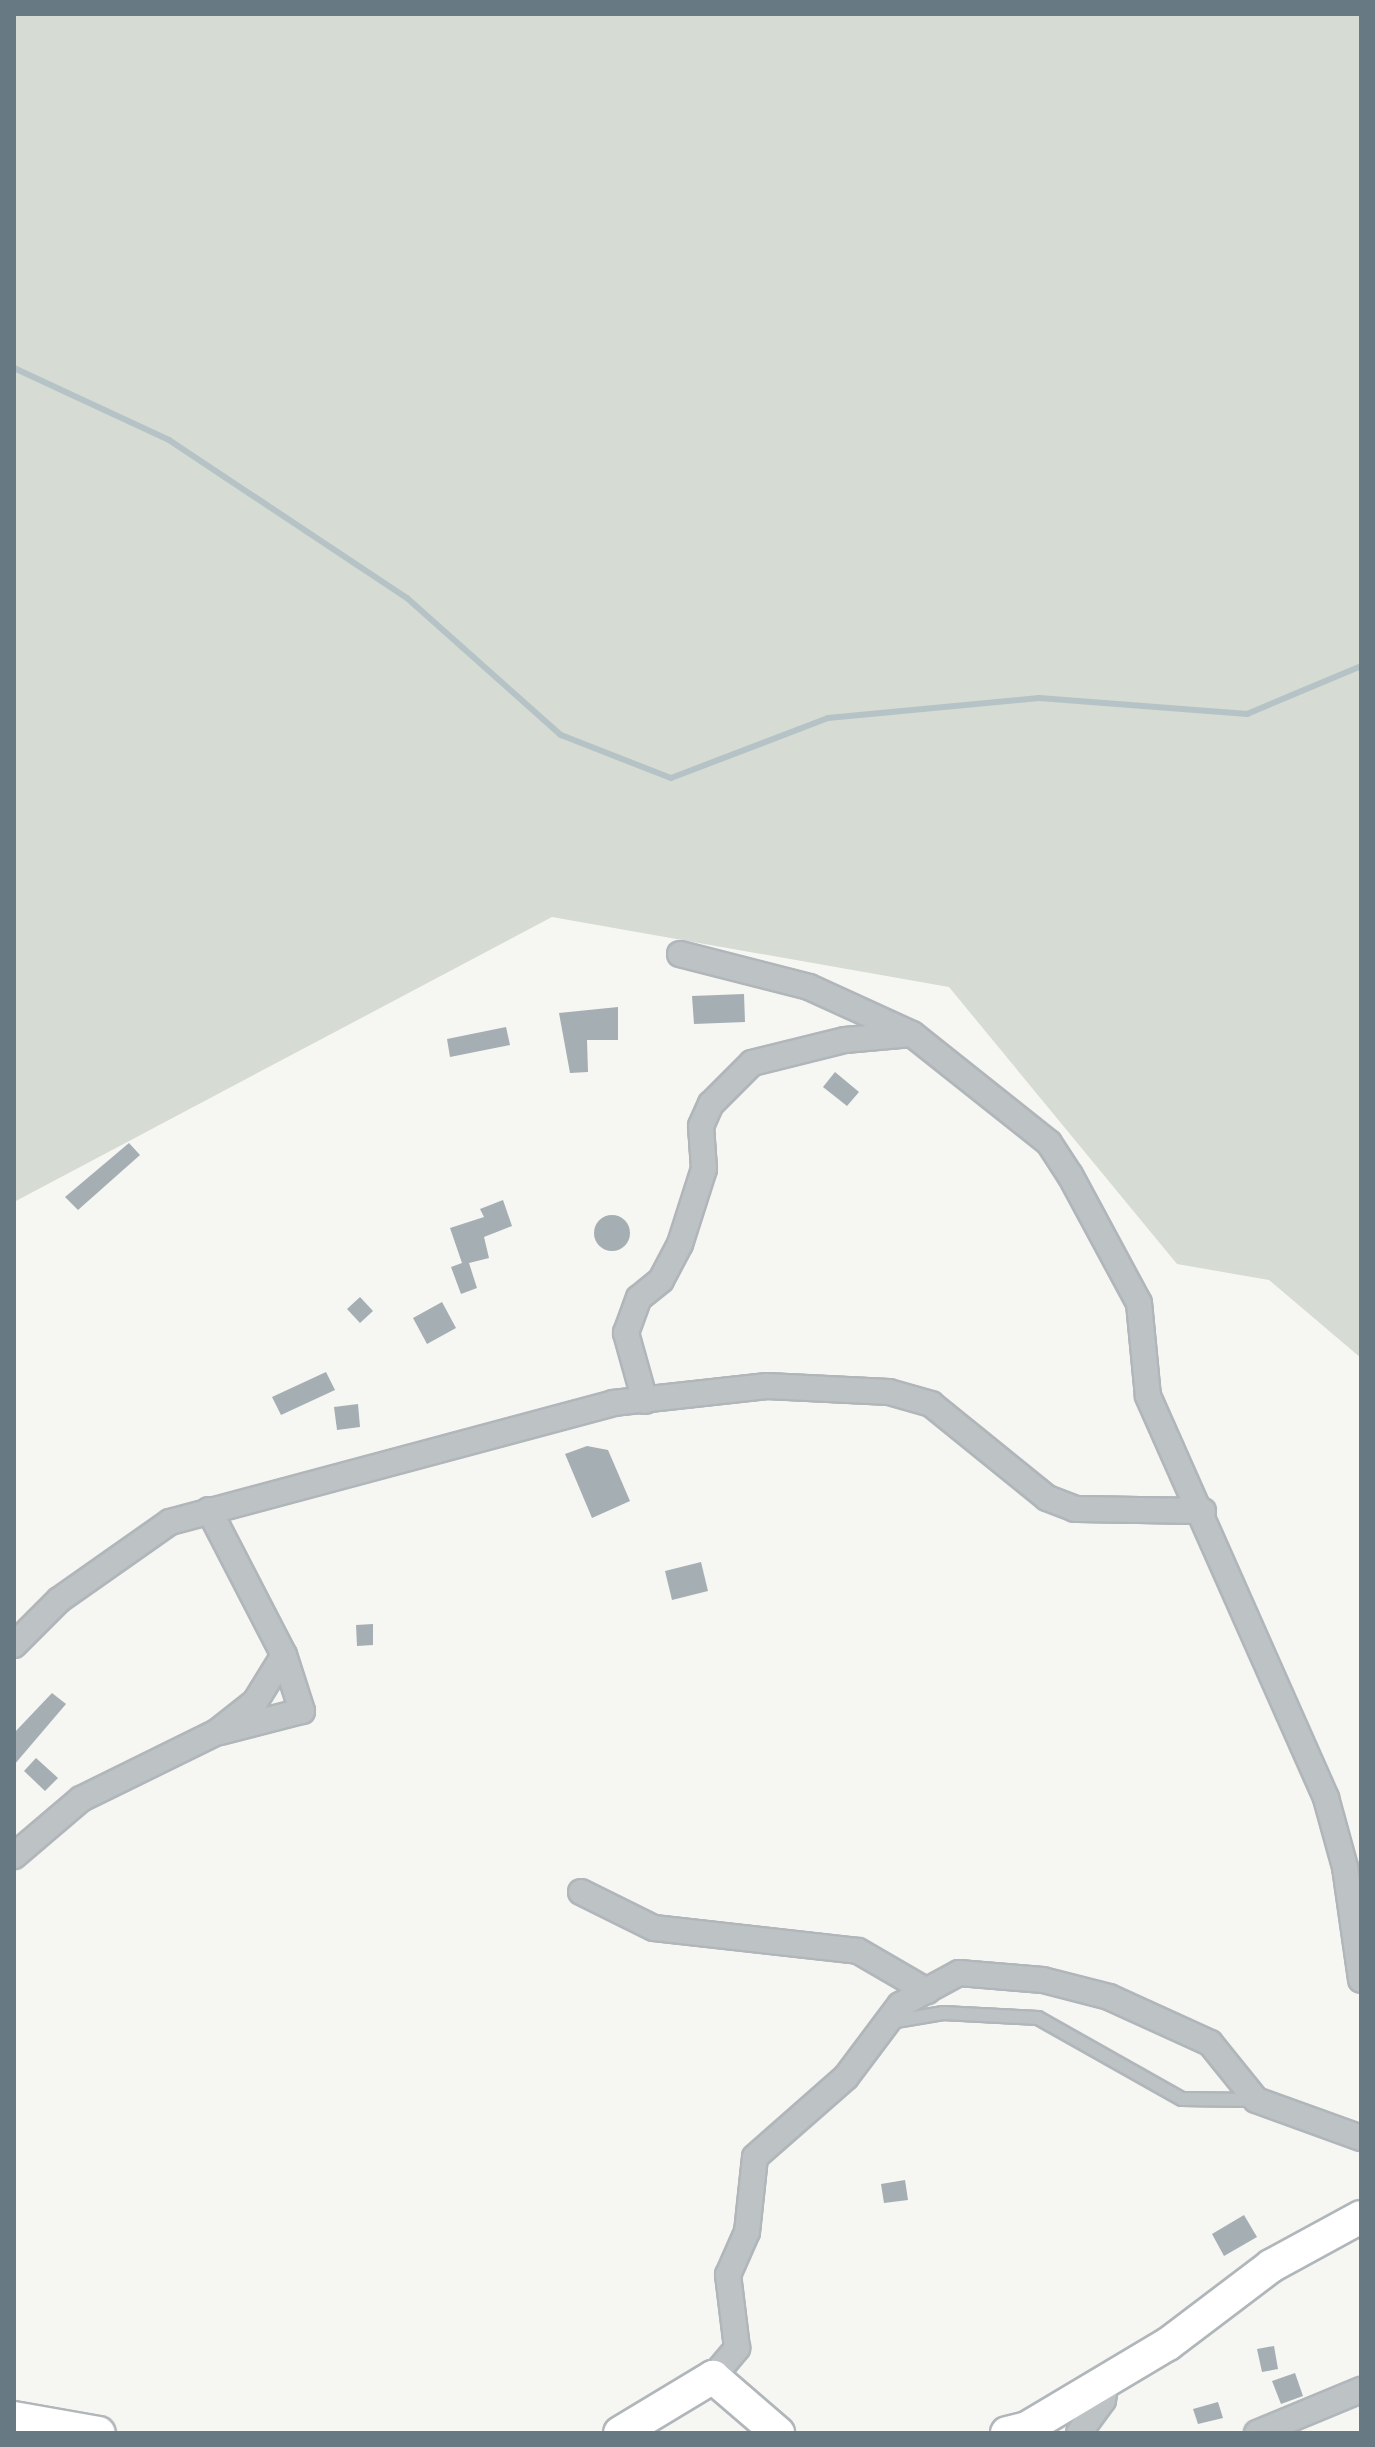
<!DOCTYPE html>
<html>
<head>
<meta charset="utf-8">
<style>
	body { margin:0 }
	#map { position:relative; width:1375px; height:2447px; overflow:hidden; background:#f6f6f3; font-family:Rubik,sans-serif }
	div>[style] { position:absolute }
	.green>* { inset:0; background:#d6dbd3 }
	.stream>* { height:6px; margin:-3px; padding:0 3px; transform-origin:3px; border-radius:3px; background:#b5c3c6 }
	.building>* { inset:0; background:#a5aeb3 }
	.round { border-radius:50% }
	.roads { filter:drop-shadow(2px 0 #b0b6ba) drop-shadow(-2px 0 #b0b6ba) drop-shadow(0 2px #b0b6ba) drop-shadow(0 -2px #b0b6ba) }
	.lane>* { height:12px; margin:-6px; padding:0 6px; transform-origin:6px; border-radius:6px; background:#bdc2c5 }
	.street>* { height:24px; margin:-12px; padding:0 12px; transform-origin:12px; border-radius:12px; background:#bdc2c5 }
	.secondary>* { height:32px; margin:-16px; padding:0 16px; transform-origin:16px; border-radius:16px; background:#fff }
	span { translate:-50% -50%; white-space:nowrap; text-align:center; line-height:1.15; -webkit-text-stroke:8px #fff; paint-order:stroke }
	.frame { position:absolute; inset:0; border:16px solid #677983; pointer-events:none }
</style>
</head>
<body>
<div id="map">
	<div class="green">
		<div style="clip-path:polygon(14px 14px,1361px 14px,1361px 1358px,1269px 1280px,1177px 1264px,949px 987px,552px 917px,14px 1202px)"></div>
	</div>
	<div class="stream">
		<div style="left:14px;top:368px;width:171px;rotate:24.9deg"></div>
		<div style="left:169px;top:440px;width:286px;rotate:33.6deg"></div>
		<div style="left:407px;top:598px;width:206px;rotate:41.7deg"></div>
		<div style="left:561px;top:735px;width:118px;rotate:21.4deg"></div>
		<div style="left:671px;top:778px;width:168px;rotate:-20.9deg"></div>
		<div style="left:828px;top:718px;width:212px;rotate:-5.4deg"></div>
		<div style="left:1039px;top:698px;width:209px;rotate:4.4deg"></div>
		<div style="left:1247px;top:714px;width:124px;rotate:-22.8deg"></div>
	</div>
	<div class="building">
		<div style="clip-path:polygon(744px 994px,745px 1022px,694px 1024px,692px 996px)"></div>
		<div style="clip-path:polygon(618px 1007px,618px 1040px,587px 1040px,588px 1072px,570px 1073px,559px 1013px)"></div>
		<div style="clip-path:polygon(506px 1027px,510px 1045px,450px 1057px,447px 1039px)"></div>
		<div style="clip-path:polygon(835px 1072px,859px 1092px,847px 1106px,823px 1087px)"></div>
		<div style="clip-path:polygon(129px 1143px,140px 1155px,78px 1210px,65px 1197px)"></div>
		<div style="clip-path:polygon(503px 1200px,512px 1226px,484px 1237px,489px 1258px,469px 1263px,477px 1288px,461px 1294px,451px 1267px,462px 1263px,450px 1228px,484px 1217px,480px 1209px)"></div>
		<div class="round" style="left:594px;top:1215px;width:36px;height:36px"></div>
		<div style="clip-path:polygon(360px 1297px,373px 1311px,360px 1323px,347px 1309px)"></div>
		<div style="clip-path:polygon(442px 1302px,456px 1328px,427px 1344px,413px 1318px)"></div>
		<div style="clip-path:polygon(326px 1372px,335px 1390px,281px 1415px,272px 1397px)"></div>
		<div style="clip-path:polygon(358px 1404px,360px 1427px,337px 1430px,334px 1407px)"></div>
		<div style="clip-path:polygon(587px 1446px,608px 1450px,630px 1501px,592px 1518px,565px 1454px)"></div>
		<div style="clip-path:polygon(701px 1562px,708px 1591px,672px 1600px,665px 1571px)"></div>
		<div style="clip-path:polygon(373px 1624px,373px 1645px,357px 1646px,356px 1625px)"></div>
		<div style="clip-path:polygon(52px 1693px,66px 1704px,14px 1765px,14px 1733px)"></div>
		<div style="clip-path:polygon(36px 1758px,58px 1778px,45px 1791px,24px 1771px)"></div>
		<div style="clip-path:polygon(905px 2180px,908px 2200px,884px 2203px,881px 2184px)"></div>
		<div style="clip-path:polygon(1244px 2215px,1257px 2237px,1224px 2256px,1212px 2234px)"></div>
		<div style="clip-path:polygon(1274px 2346px,1278px 2369px,1262px 2372px,1257px 2349px)"></div>
		<div style="clip-path:polygon(1295px 2373px,1303px 2396px,1281px 2404px,1272px 2381px)"></div>
		<div style="clip-path:polygon(1218px 2402px,1223px 2418px,1198px 2424px,1193px 2409px)"></div>
	</div>
	<div class="roads">
		<div class="lane">
			<div style="left:890px;top:2022px;width:54px;rotate:-9.6deg"></div>
			<div style="left:943px;top:2013px;width:95px;rotate:3deg"></div>
			<div style="left:1038px;top:2018px;width:165px;rotate:29.4deg"></div>
			<div style="left:1182px;top:2099px;width:71px;rotate:0.8deg"></div>
		</div>
		<div class="street">
			<div style="left:680px;top:954px;width:133px;rotate:14.3deg"></div>
			<div style="left:809px;top:987px;width:113px;rotate:24.5deg"></div>
			<div style="left:912px;top:1034px;width:175px;rotate:38.5deg"></div>
			<div style="left:1049px;top:1143px;width:38px;rotate:57deg"></div>
			<div style="left:1070px;top:1175px;width:145px;rotate:61.7deg"></div>
			<div style="left:1139px;top:1303px;width:93px;rotate:84.5deg"></div>
			<div style="left:1148px;top:1396px;width:440px;rotate:66.1deg"></div>
			<div style="left:1326px;top:1798px;width:72px;rotate:74.6deg"></div>
			<div style="left:1345px;top:1867px;width:114px;rotate:81.9deg"></div>
			<div style="left:645px;top:1401px;width:71px;rotate:-105.6deg"></div>
			<div style="left:626px;top:1333px;width:37px;rotate:-70deg"></div>
			<div style="left:639px;top:1298px;width:28px;rotate:-39deg"></div>
			<div style="left:661px;top:1280px;width:41px;rotate:-62.2deg"></div>
			<div style="left:680px;top:1244px;width:79px;rotate:-72.3deg"></div>
			<div style="left:704px;top:1169px;width:43px;rotate:-94deg"></div>
			<div style="left:701px;top:1126px;width:24px;rotate:-66deg"></div>
			<div style="left:711px;top:1104px;width:58px;rotate:-45deg"></div>
			<div style="left:752px;top:1063px;width:96px;rotate:-13.9deg"></div>
			<div style="left:845px;top:1040px;width:67px;rotate:-5.1deg"></div>
			<div style="left:209px;top:1510px;width:163px;rotate:62.7deg"></div>
			<div style="left:284px;top:1655px;width:59px;rotate:72.2deg"></div>
			<div style="left:302px;top:1711px;width:85px;rotate:165.6deg"></div>
			<div style="left:14px;top:1645px;width:64px;rotate:-45deg"></div>
			<div style="left:59px;top:1600px;width:136px;rotate:-35.1deg"></div>
			<div style="left:170px;top:1522px;width:459px;rotate:-15deg"></div>
			<div style="left:613px;top:1403px;width:155px;rotate:-6.3deg"></div>
			<div style="left:767px;top:1386px;width:122px;rotate:2.8deg"></div>
			<div style="left:889px;top:1392px;width:44px;rotate:15.9deg"></div>
			<div style="left:931px;top:1404px;width:149px;rotate:39deg"></div>
			<div style="left:1047px;top:1498px;width:30px;rotate:21deg"></div>
			<div style="left:1075px;top:1509px;width:128px;rotate:0.9deg"></div>
			<div style="left:14px;top:1856px;width:88px;rotate:-40.4deg"></div>
			<div style="left:81px;top:1799px;width:152px;rotate:-26.2deg"></div>
			<div style="left:217px;top:1732px;width:48px;rotate:-38.3deg"></div>
			<div style="left:255px;top:1702px;width:55px;rotate:-58.3deg"></div>
			<div style="left:581px;top:1892px;width:81px;rotate:26.3deg"></div>
			<div style="left:654px;top:1928px;width:205px;rotate:6.4deg"></div>
			<div style="left:858px;top:1951px;width:80px;rotate:30.1deg"></div>
			<div style="left:713px;top:2377px;width:38px;rotate:-50deg"></div>
			<div style="left:737px;top:2348px;width:74px;rotate:-97deg"></div>
			<div style="left:728px;top:2275px;width:47px;rotate:-66.2deg"></div>
			<div style="left:747px;top:2232px;width:75px;rotate:-83.9deg"></div>
			<div style="left:755px;top:2157px;width:121px;rotate:-41.3deg"></div>
			<div style="left:846px;top:2077px;width:90px;rotate:-53.1deg"></div>
			<div style="left:900px;top:2005px;width:67px;rotate:-28.5deg"></div>
			<div style="left:959px;top:1973px;width:84px;rotate:4.8deg"></div>
			<div style="left:1043px;top:1980px;width:68px;rotate:14.4deg"></div>
			<div style="left:1109px;top:1997px;width:111px;rotate:24.5deg"></div>
			<div style="left:1210px;top:2043px;width:73px;rotate:51.1deg"></div>
			<div style="left:1256px;top:2100px;width:112px;rotate:19.9deg"></div>
			<div style="left:1079px;top:2433px;width:41px;rotate:-54deg"></div>
			<div style="left:1103px;top:2400px;width:19px;rotate:-81deg"></div>
			<div style="left:1257px;top:2433px;width:113px;rotate:-22.5deg"></div>
		</div>
		<div class="secondary">
			<div style="left:14px;top:2418px;width:86px;rotate:10deg"></div>
			<div style="left:620px;top:2433px;width:109px;rotate:-31.1deg"></div>
			<div style="left:713px;top:2377px;width:86px;rotate:40.7deg"></div>
			<div style="left:1007px;top:2433px;width:21px;rotate:-14deg"></div>
			<div style="left:1027px;top:2428px;width:164px;rotate:-30.8deg"></div>
			<div style="left:1168px;top:2344px;width:129px;rotate:-37.1deg"></div>
			<div style="left:1271px;top:2266px;width:102px;rotate:-28.6deg"></div>
		</div>
	</div>
	<div class="frame"></div>
</div>
</body>
</html>
